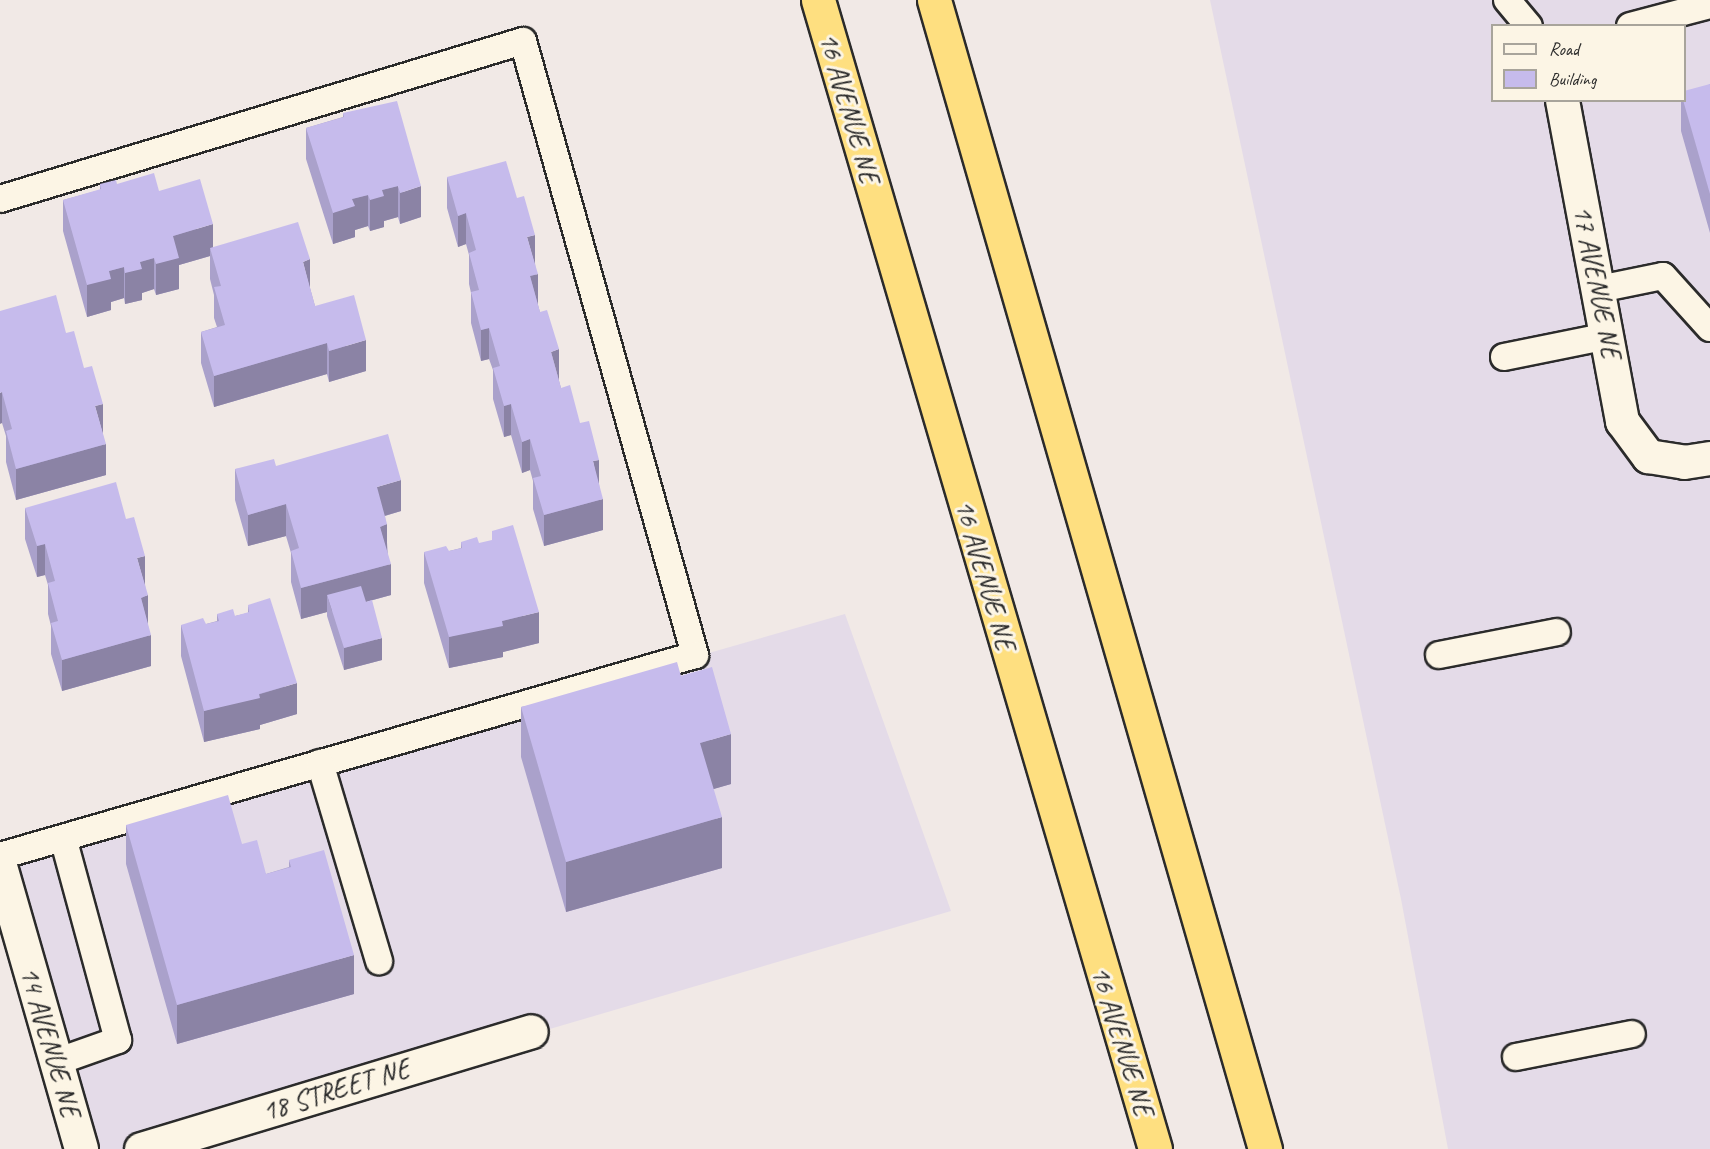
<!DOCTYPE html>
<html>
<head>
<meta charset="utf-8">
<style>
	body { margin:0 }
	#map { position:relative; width:1710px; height:1149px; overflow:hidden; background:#f1e9e6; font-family:Caveat,sans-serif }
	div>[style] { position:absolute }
	.built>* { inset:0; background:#e4dbe8 }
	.roads { filter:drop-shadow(2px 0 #2b2b2b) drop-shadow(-2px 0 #2b2b2b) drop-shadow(0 2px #2b2b2b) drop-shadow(0 -2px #2b2b2b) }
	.lane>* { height:26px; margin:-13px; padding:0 13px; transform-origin:13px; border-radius:13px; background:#fcf5e5 }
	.street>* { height:33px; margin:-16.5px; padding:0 16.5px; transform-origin:16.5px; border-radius:16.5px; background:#fcf5e5 }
	.highway>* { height:33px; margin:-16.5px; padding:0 16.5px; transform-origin:16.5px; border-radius:16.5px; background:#fedf80 }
	.wall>* { inset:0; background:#aaa1cb }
	.shaded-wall>* { inset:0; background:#8b83a5 }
	.building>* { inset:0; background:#c6bbec }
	span { translate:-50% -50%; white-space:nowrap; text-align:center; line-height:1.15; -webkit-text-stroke:6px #fcf5e5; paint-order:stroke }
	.street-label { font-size:28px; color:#2b2b2b }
	.legend { position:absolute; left:1491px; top:24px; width:195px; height:78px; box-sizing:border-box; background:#fcf5e5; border:2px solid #a8a49b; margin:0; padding:8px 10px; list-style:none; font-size:18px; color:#2b2b2b }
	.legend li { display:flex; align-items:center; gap:12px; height:30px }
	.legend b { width:30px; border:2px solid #a8a49b }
</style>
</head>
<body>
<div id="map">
	<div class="built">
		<div style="clip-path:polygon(evenodd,1210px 0,1710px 0,1710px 1149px,1448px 1149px,1401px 899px,1210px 0,1492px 26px,1684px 26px,1684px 100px,1492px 100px,1492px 26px)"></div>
		<div style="clip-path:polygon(845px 614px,951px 911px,142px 1149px,81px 1149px,0 856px)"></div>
	</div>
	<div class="roads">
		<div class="lane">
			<div style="left:1507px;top:0;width:34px;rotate:50deg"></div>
			<div style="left:1630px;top:26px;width:83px;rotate:-14.7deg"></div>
			<div style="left:0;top:199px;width:546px;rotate:-16.81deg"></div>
			<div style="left:523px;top:41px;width:638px;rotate:74.35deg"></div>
			<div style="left:695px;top:655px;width:723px;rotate:163.87deg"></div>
			<div style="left:1599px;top:289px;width:65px;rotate:-11.5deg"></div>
			<div style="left:1663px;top:276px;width:70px;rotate:47.9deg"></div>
			<div style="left:1504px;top:357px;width:106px;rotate:-11.4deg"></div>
			<div style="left:1439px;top:655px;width:120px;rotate:-11deg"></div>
			<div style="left:320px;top:763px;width:207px;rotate:73.4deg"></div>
			<div style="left:1516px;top:1057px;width:118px;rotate:-11.2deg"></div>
			<div style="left:56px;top:1062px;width:66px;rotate:-19.5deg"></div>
			<div style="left:118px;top:1040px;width:209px;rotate:-105.2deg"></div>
		</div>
		<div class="street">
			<div style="left:1562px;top:100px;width:327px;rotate:79.4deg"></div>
			<div style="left:1622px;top:421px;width:44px;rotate:53.4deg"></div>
			<div style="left:1648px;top:456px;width:36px;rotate:9deg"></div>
			<div style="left:1684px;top:462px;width:26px;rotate:-9deg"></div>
			<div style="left:0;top:866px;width:294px;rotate:74deg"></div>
			<div style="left:141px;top:1149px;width:407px;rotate:-16.8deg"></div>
		</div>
		<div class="highway">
			<div style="left:818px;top:0;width:1197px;rotate:73.65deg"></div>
			<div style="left:934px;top:0;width:1196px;rotate:73.93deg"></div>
		</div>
	</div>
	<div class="wall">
		<div style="clip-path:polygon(1710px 84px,1710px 233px,1681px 131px,1681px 100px,1684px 100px)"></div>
		<div style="clip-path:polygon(343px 113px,421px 217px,400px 224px,398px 217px,384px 221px,384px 227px,370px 231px,368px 226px,355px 230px,355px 237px,333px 244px,306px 159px,306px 128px,343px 117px)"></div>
		<div style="clip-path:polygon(447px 177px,535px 263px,538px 305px,561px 388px,599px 484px,603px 530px,544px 546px,533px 509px,533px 481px,530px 470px,522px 473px,511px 435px,504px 437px,493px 399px,493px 370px,489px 359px,481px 361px,471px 323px,471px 293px,469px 284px,469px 255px,466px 244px,458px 247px,447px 208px)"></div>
		<div style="clip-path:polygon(100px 184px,117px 184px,159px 191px,213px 247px,310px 288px,315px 306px,366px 371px,329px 382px,327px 374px,214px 407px,201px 363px,201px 332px,217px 327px,214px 318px,214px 295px,210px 279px,210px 256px,179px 265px,179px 289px,156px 295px,154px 289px,142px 293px,142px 300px,125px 304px,124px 298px,111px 302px,111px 310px,87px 317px,63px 231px,63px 200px,100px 190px)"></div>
		<div style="clip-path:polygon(0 311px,66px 333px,103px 435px,106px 475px,16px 500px,6px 462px,6px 436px,2px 423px)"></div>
		<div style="clip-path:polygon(276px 466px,401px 511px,385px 516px,391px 595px,366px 602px,382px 660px,344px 670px,327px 616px,327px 612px,301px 619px,291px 582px,291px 553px,286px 536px,248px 546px,235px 500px,235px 469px)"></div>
		<div style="clip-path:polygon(25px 508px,145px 584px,151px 666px,62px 691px,51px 654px,51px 626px,48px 614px,48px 585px,45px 575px,37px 577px,25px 539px)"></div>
		<div style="clip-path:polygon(461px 542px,479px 543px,539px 643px,503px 652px,503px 657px,449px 668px,424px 583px,424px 552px,449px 551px,461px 548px)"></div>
		<div style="clip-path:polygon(248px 605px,297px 714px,260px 725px,260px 729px,204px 742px,181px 656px,181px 625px,206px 624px,217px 621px,217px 614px,235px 616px,248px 613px)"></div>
		<div style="clip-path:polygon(681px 676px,731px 784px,713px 789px,722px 868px,566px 912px,521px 757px,521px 707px)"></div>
		<div style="clip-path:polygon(126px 825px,242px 844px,266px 874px,289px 867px,289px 860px,354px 994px,177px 1044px,126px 864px)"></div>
	</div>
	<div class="shaded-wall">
		<div style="clip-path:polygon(398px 186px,398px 217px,384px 221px,384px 227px,370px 231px,370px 200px,382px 190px)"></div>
		<div style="clip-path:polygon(421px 186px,421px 217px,400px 224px,400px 193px)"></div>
		<div style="clip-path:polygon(368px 195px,368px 226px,355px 230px,355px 237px,333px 244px,333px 213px,352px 199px)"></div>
		<div style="clip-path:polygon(466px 213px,466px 244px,458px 247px,458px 216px)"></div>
		<div style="clip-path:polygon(213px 224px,213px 255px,210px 248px,210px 256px,179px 265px,179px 289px,156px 295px,156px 264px,173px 236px)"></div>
		<div style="clip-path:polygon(535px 235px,535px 266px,527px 237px)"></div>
		<div style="clip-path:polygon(154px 258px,154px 289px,142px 293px,142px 300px,125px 304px,125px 273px,140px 262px)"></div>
		<div style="clip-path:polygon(310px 259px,310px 290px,303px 262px)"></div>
		<div style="clip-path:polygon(124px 267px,124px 298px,111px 302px,111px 310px,87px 317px,87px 285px,109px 271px)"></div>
		<div style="clip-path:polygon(538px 274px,538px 305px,530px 276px)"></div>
		<div style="clip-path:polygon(489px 328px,489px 359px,481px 361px,481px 330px)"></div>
		<div style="clip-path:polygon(366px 340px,366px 371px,329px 382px,329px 351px)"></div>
		<div style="clip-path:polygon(327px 343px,327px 374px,214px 407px,214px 376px)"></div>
		<div style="clip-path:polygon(559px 349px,559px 381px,551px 352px)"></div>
		<div style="clip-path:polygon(2px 392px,2px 423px,0 424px,0 393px)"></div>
		<div style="clip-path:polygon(103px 404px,103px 435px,95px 406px)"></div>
		<div style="clip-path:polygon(511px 404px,511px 435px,504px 437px,504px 406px)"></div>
		<div style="clip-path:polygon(530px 439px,530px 470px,522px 473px,522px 442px)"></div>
		<div style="clip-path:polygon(106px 444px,106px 475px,16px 500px,16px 469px)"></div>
		<div style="clip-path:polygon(599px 460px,599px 491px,593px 461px)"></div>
		<div style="clip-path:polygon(401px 480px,401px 511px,377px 518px,377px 487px)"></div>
		<div style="clip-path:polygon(603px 499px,603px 530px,544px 546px,544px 515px)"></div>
		<div style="clip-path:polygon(286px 504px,286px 536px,248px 546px,248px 515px)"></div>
		<div style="clip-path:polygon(387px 524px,387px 555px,380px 527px)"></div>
		<div style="clip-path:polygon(45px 544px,45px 575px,37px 577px,37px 546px)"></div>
		<div style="clip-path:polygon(145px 556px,145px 587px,137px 558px)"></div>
		<div style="clip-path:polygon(391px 564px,391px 595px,332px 611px,327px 595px,327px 612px,301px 619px,301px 588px)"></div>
		<div style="clip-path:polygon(148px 595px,148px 626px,141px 598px)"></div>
		<div style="clip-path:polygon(539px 612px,539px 643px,503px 652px,503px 657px,449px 668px,449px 637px,502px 621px)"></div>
		<div style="clip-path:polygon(151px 635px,151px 666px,62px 691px,62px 660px)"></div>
		<div style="clip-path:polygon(382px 638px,382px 660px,344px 670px,344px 648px)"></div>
		<div style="clip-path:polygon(297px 683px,297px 714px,260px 725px,260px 729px,204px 742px,204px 711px)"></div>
		<div style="clip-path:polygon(731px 734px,731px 784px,700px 793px,700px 743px)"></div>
		<div style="clip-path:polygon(722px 817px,722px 868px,566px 912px,566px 862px)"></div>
		<div style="clip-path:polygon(354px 955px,354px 994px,177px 1044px,177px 1005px)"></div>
	</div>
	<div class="building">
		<div style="clip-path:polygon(1710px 84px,1710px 194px,1683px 100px,1684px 100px,1684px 91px)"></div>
		<div style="clip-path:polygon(397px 101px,421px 186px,400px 193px,398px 186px,382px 190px,384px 196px,370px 200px,368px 195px,352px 199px,355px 206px,333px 213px,306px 128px,344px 117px,343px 113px)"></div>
		<div style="clip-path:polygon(506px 161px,517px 198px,524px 196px,535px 235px,527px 237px,538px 274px,530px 276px,540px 312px,547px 310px,559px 349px,551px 352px,561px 388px,570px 385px,580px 423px,589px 421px,599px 460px,593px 461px,603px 499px,544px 515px,533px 478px,541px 476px,530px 439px,522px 442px,511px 404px,504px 406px,493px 368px,500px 366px,489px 328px,481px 330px,471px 292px,479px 290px,469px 253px,476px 250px,466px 213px,458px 216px,447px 177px)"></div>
		<div style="clip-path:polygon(154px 173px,159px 191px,200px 179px,213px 224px,173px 236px,179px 258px,156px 264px,154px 258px,140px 262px,142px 269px,125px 273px,124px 267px,109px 271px,111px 279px,87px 285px,63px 200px,101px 189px,100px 184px,116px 180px,117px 184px)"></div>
		<div style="clip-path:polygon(298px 222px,310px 259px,303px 262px,315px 306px,354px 295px,366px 340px,329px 351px,327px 343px,214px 376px,201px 332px,225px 325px,214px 287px,221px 286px,210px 248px)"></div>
		<div style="clip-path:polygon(56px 295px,66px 333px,74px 331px,84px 368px,92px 366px,103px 404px,95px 406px,106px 444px,16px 469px,6px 431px,12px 429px,2px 392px,0 393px,0 311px)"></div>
		<div style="clip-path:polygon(388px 434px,401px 480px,377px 487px,387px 524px,380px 527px,391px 564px,301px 588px,291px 551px,299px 548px,286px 504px,248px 515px,235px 469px,274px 459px,276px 466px)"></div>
		<div style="clip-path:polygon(116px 482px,126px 519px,134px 517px,145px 556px,137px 558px,148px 595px,141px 598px,151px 635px,62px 660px,51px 623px,58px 621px,48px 583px,55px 581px,45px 544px,37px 546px,25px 508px)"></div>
		<div style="clip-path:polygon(513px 525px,539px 612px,502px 621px,503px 626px,449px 637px,424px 552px,446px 546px,449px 551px,462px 548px,461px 542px,477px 537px,479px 543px,492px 540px,492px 531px)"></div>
		<div style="clip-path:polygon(361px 586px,366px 602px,372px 600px,382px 638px,344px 648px,327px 595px)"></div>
		<div style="clip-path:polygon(270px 598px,297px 683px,259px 694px,260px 698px,204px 711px,181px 625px,203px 618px,206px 624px,219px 621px,217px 614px,233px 609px,235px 616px,249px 612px,248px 605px)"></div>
		<div style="clip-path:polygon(677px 662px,681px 676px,712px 667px,731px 734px,700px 743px,722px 817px,566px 862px,521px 707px)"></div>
		<div style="clip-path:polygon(228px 795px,242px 844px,257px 840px,266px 874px,291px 867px,289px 860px,324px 850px,354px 955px,177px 1005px,126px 825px)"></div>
	</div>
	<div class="street-label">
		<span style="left:849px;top:108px;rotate:74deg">16 AVENUE NE</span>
		<span style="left:1597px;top:282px;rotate:79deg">17 AVENUE NE</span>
		<span style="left:985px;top:575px;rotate:74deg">16 AVENUE NE</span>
		<span style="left:1122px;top:1041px;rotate:73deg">16 AVENUE NE</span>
		<span style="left:50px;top:1042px;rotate:74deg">14 AVENUE NE</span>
		<span style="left:336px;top:1090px;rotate:-17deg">18 STREET NE</span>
	</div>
	<ul class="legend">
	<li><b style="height:8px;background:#fcf5e5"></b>Road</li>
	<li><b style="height:16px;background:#c6bbec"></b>Building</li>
	</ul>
</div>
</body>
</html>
